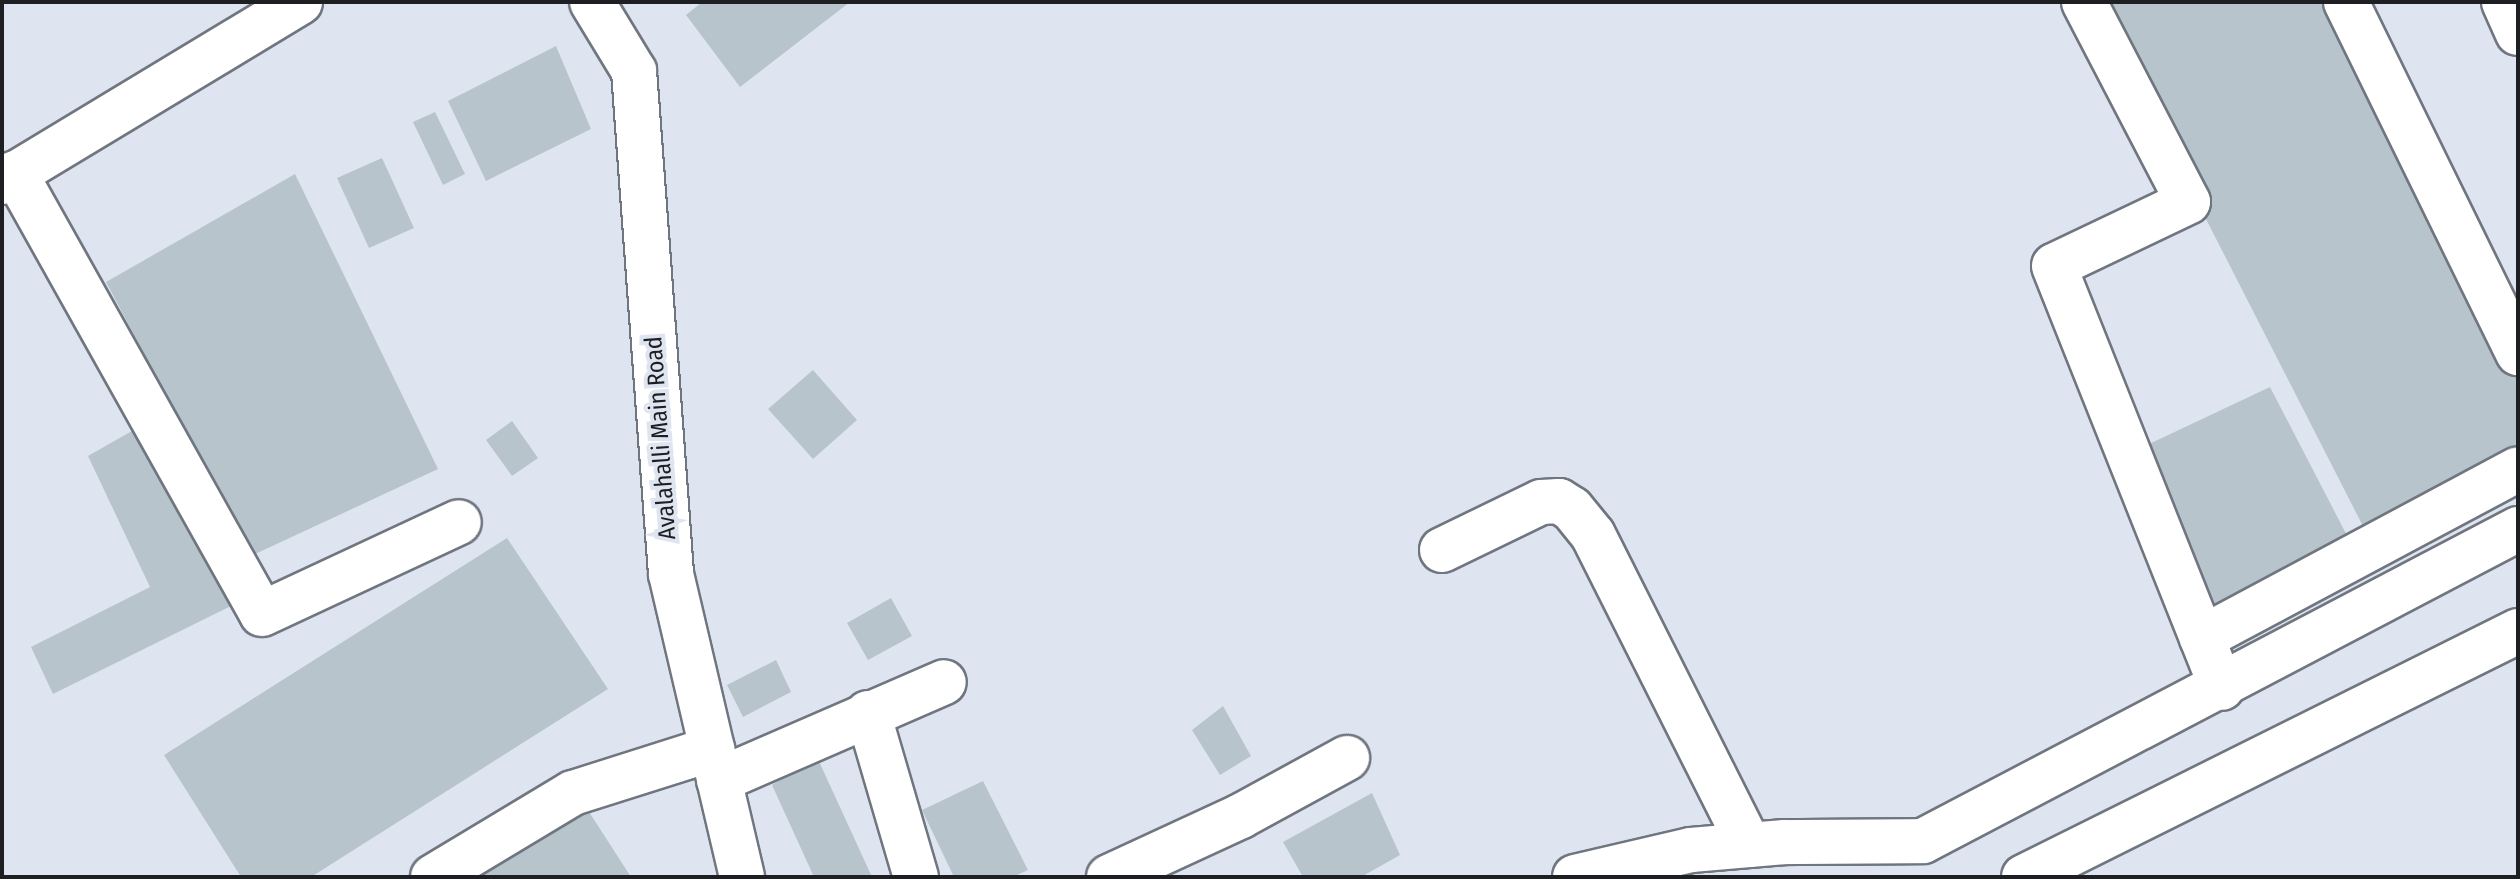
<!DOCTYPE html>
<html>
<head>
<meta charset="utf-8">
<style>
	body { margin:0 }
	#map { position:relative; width:2520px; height:879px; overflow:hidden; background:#dfe5f0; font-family:"Fira Sans Condensed",sans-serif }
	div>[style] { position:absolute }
	.building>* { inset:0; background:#b8c4cb }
	.roads { filter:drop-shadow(2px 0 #70767f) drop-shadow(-2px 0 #70767f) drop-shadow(0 2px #70767f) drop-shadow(0 -2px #70767f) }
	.minor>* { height:44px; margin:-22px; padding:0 22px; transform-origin:22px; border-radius:22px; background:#fff }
	.major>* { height:44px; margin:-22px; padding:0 22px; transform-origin:22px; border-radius:22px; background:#fff }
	span { translate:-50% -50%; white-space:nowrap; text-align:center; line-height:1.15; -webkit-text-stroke:8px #dfe5f0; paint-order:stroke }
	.street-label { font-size:24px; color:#1d1f23 }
	.frame { position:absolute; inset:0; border:4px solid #1d1f23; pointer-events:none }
</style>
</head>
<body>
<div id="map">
	<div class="building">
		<div style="clip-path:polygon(702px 2px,850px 2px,740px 87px,686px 15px)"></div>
		<div style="clip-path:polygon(2095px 2px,2328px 2px,2518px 382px,2518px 462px,2368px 536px)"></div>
		<div style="clip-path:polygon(556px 46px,591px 129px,486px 181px,448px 101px)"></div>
		<div style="clip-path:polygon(435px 112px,465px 174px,443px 185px,413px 122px)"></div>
		<div style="clip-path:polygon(382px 158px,414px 228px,369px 248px,337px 178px)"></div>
		<div style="clip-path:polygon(295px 174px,438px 469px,251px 556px,106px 282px)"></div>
		<div style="clip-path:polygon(813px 370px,857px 420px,813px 459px,768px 409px)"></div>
		<div style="clip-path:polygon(2270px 387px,2354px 549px,2211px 627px,2130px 453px)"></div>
		<div style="clip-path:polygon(512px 421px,538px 458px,512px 476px,486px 440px)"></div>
		<div style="clip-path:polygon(137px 428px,235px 604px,53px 694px,31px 647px,150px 587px,88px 456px)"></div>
		<div style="clip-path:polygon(507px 538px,608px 689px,311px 877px,241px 877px,164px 755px)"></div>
		<div style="clip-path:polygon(891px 598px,912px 636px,868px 660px,847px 623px)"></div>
		<div style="clip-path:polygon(776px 660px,791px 692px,743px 717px,727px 685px)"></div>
		<div style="clip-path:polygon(1223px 706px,1251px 756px,1220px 775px,1192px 730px)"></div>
		<div style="clip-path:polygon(817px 757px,872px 877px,814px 877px,772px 785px)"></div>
		<div style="clip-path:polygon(983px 781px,1028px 870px,1013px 877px,954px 877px,922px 810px)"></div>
		<div style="clip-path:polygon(1372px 793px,1400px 855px,1361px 877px,1303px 877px,1283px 842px)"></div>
		<div style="clip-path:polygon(582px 801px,631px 877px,476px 877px)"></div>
	</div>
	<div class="roads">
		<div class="minor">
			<div style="left:2084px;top:2px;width:225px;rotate:62.5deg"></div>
			<div style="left:2188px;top:202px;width:148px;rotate:154.5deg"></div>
			<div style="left:2054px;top:266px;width:454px;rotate:68.3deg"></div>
			<div style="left:2346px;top:2px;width:391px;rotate:63.9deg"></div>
			<div style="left:2504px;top:2px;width:34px;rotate:66deg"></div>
			<div style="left:15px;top:173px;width:505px;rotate:60.75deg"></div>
			<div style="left:262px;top:614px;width:217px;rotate:-25deg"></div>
			<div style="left:2px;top:182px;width:348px;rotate:-31.1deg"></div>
			<div style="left:1442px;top:550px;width:110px;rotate:-25.9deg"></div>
			<div style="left:1541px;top:502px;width:18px;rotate:-3deg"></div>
			<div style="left:1559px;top:501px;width:15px;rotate:32deg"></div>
			<div style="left:1572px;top:509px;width:33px;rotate:51deg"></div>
			<div style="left:1593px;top:535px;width:347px;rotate:63.3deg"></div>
			<div style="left:2202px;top:638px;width:358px;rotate:-28.1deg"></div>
			<div style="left:868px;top:713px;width:171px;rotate:73.7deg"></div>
			<div style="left:719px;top:780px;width:245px;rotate:-23.5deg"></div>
			<div style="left:433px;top:877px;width:163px;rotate:-31deg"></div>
			<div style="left:573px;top:793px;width:146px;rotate:-17.6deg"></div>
			<div style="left:1109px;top:877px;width:145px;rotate:-24.8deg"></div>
			<div style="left:1241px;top:816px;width:121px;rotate:-28.7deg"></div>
			<div style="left:1575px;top:877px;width:119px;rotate:-13.1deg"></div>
			<div style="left:1691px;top:850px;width:94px;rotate:-4.9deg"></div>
			<div style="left:1785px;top:842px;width:138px;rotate:-0.4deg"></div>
			<div style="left:1923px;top:841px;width:672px;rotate:-27.67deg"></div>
			<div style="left:2024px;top:877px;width:552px;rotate:-26.47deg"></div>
		</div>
		<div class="major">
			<div style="left:592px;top:2px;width:81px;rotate:58.7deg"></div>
			<div style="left:634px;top:71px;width:504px;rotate:85.79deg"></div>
			<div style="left:671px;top:574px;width:311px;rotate:76.8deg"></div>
		</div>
	</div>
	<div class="street-label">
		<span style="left:661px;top:438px;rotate:-94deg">Avalahalli Main Road</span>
	</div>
	<div class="frame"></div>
</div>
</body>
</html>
